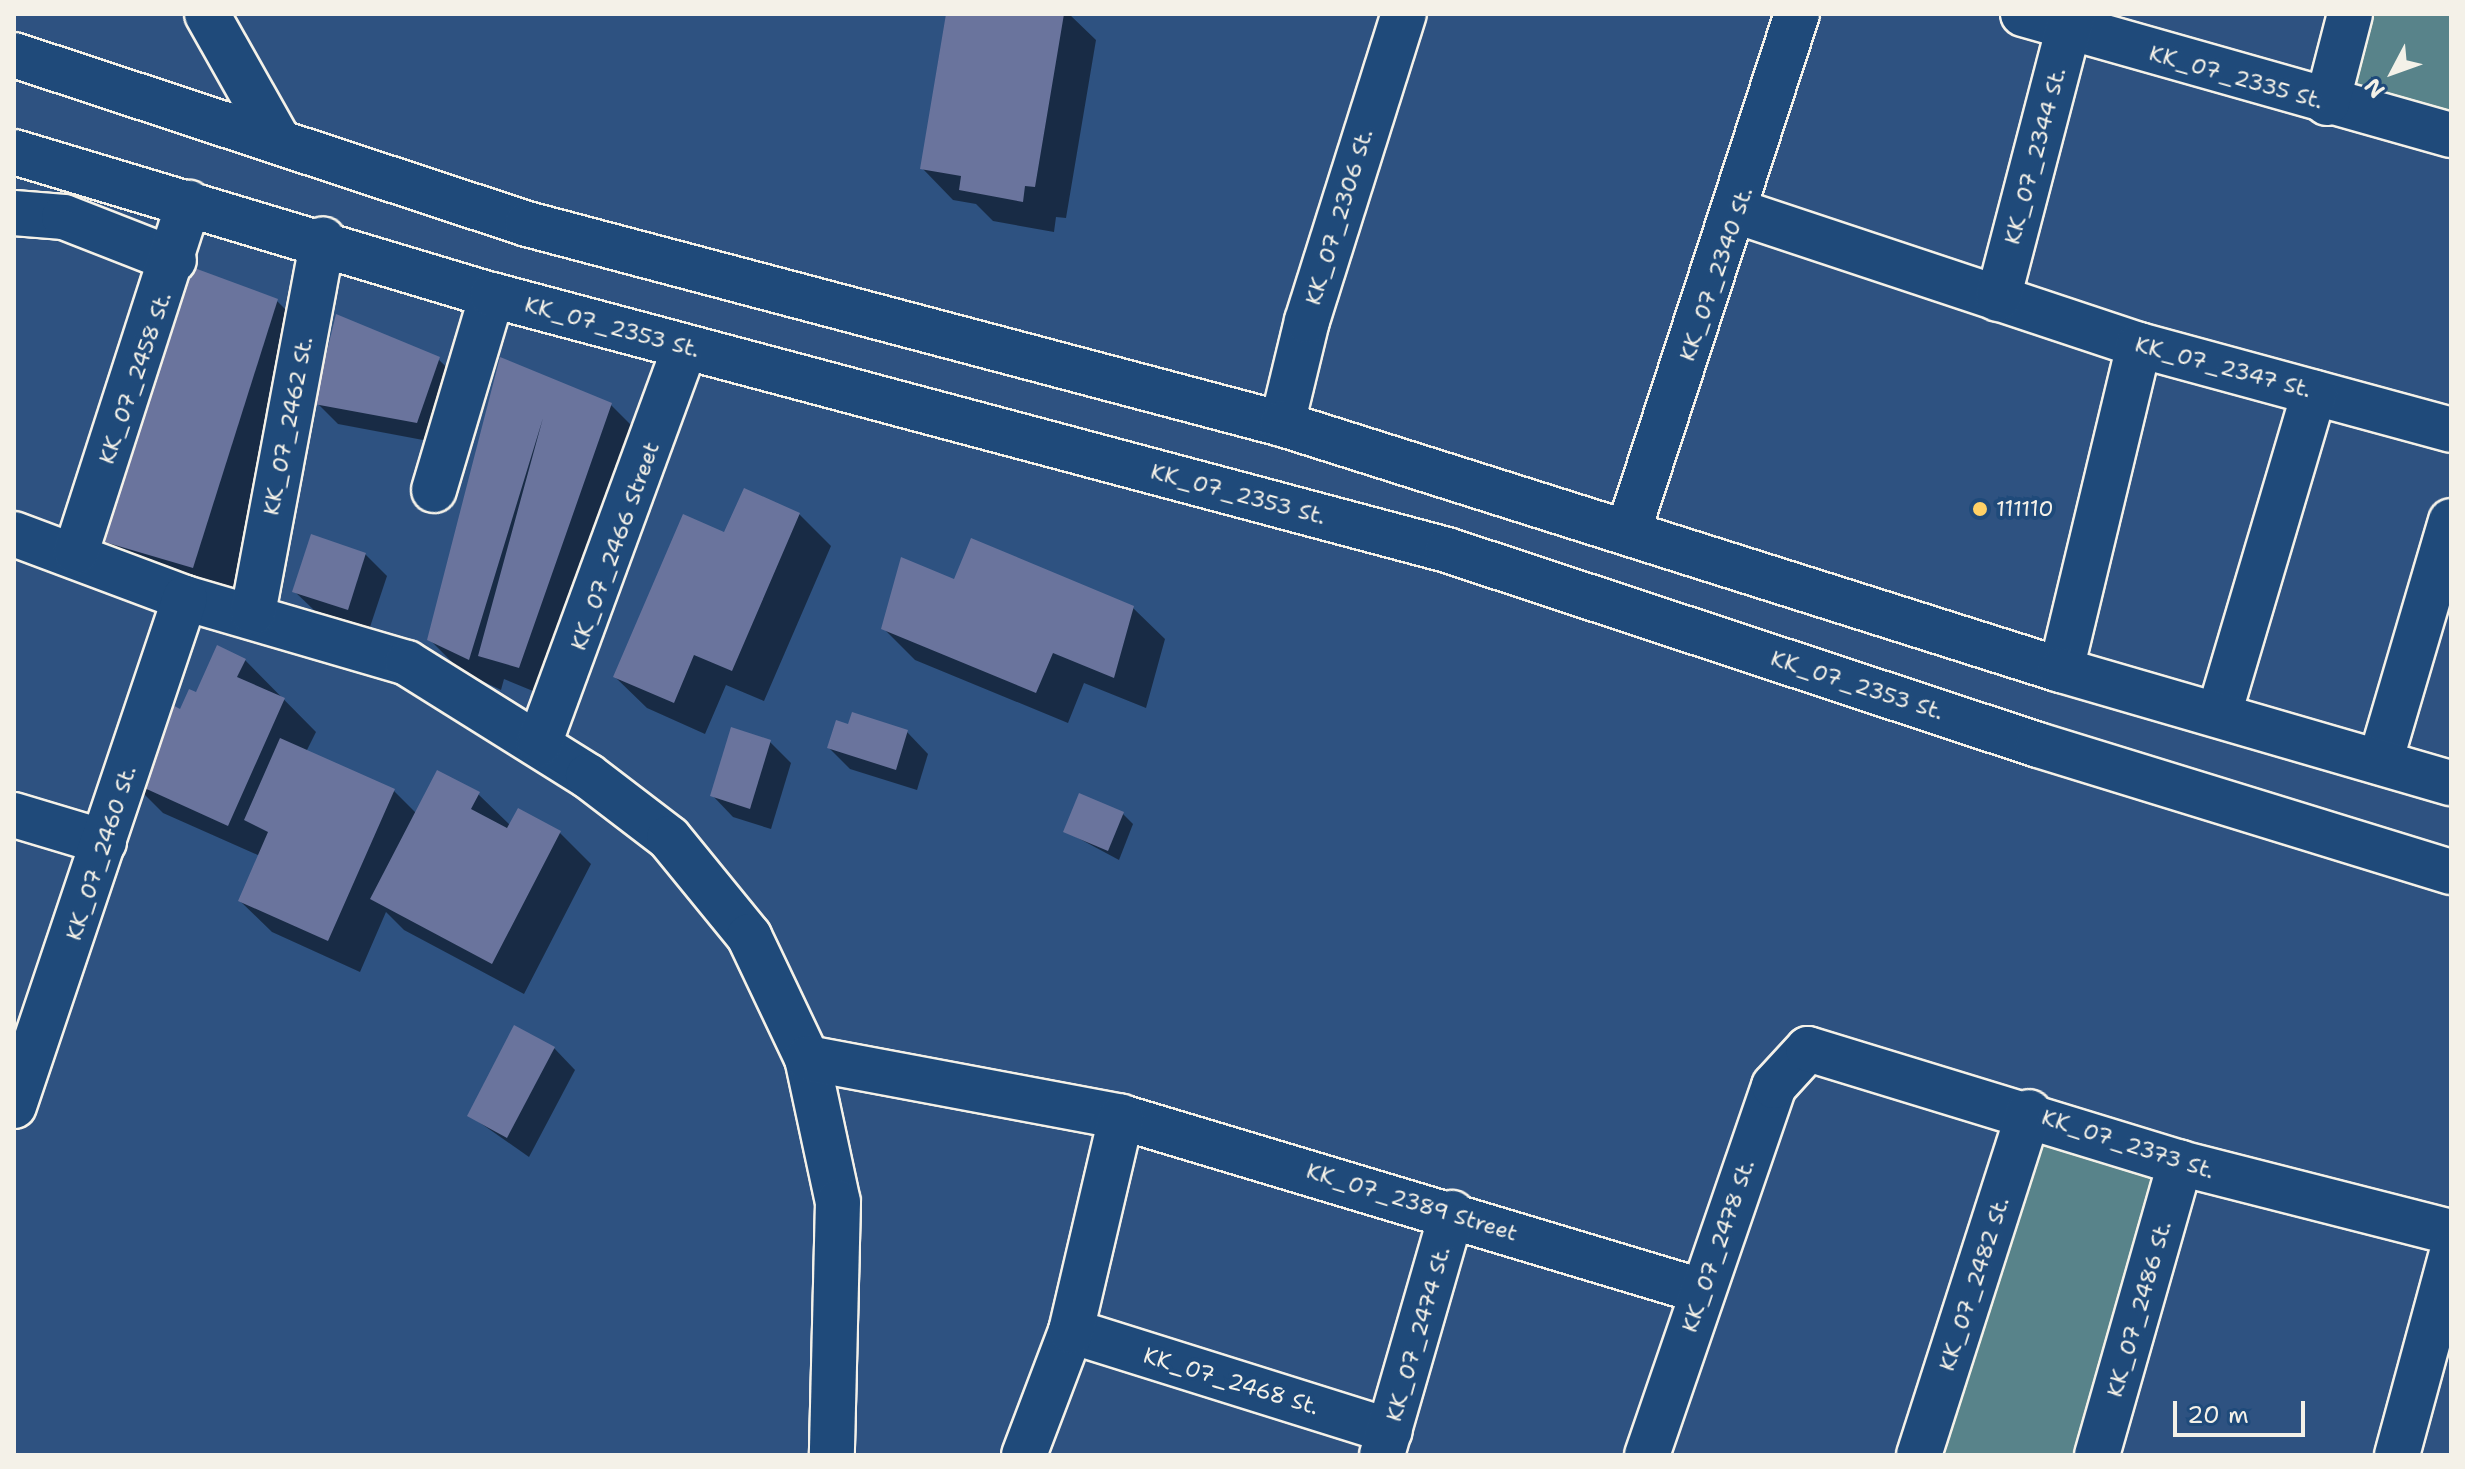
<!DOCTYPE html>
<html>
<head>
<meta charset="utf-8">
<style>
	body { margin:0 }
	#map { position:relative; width:2465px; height:1469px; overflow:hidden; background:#2e5281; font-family:"Shantell Sans",sans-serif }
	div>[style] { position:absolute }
	.green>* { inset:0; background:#58838a }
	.shadow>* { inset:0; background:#0007 }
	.building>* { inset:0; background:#6a749d }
	.roads { filter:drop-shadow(2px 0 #f4f1e8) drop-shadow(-2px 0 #f4f1e8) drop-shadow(0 2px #f4f1e8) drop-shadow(0 -2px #f4f1e8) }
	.minor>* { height:44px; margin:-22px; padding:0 22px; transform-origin:22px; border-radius:22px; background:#1f4a7a }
	.tertiary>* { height:44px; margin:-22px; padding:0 22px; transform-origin:22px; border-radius:22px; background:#1f4a7a }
	.dots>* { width:22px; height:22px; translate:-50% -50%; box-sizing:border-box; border:4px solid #1f4a7a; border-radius:50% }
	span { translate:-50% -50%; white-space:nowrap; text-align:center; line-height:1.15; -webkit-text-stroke:8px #1f4a7a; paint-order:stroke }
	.street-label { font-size:22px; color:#f4f1e8 }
	.poi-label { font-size:22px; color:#f4f1e8 }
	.left { translate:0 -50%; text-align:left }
	.frame { position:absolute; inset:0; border:16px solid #f4f1e8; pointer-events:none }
	.north { position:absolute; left:2353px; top:32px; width:80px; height:80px; -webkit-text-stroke:6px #1f4a7a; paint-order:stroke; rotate:229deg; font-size:22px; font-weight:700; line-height:32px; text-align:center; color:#f4f1e8 }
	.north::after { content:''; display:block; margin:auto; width:28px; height:36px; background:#f4f1e8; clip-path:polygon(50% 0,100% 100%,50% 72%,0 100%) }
	.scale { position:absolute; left:2173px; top:1401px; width:132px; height:36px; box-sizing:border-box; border:4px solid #f4f1e8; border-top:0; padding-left:10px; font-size:24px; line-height:28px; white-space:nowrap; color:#f4f1e8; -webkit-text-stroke:6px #1f4a7a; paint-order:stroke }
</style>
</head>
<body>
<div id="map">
	<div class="green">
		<div style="clip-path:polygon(2350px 14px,2451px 14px,2451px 135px,2327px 103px)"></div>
		<div style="clip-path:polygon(2029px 1112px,2180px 1163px,2097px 1455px,1919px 1455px)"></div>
	</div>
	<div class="shadow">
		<div style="clip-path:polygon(948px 14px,1069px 14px,1096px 40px,1066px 218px,1056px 217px,1054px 232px,993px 221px,976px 204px,953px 200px,922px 168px)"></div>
		<div style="clip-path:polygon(277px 301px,318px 342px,234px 608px,134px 578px,94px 537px)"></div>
		<div style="clip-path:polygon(438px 359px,460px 380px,439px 443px,338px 424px,317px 403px)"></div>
		<div style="clip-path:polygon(501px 360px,611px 405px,642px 436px,550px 698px,504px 679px,501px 690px,461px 671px,429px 639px)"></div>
		<div style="clip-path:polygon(799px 514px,831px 546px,764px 701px,726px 685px,705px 734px,647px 708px,615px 677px,725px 535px)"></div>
		<div style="clip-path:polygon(365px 554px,387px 576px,369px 630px,316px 612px,294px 591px)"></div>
		<div style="clip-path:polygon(902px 560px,955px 581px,1133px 608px,1165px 639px,1146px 708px,1084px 683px,1068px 723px,915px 660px,883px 628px)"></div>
		<div style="clip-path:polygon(245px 660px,316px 732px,306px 752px,394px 791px,416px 813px,478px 794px,511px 826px,560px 833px,591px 864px,524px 994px,404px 930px,386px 912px,360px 972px,272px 932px,240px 901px,260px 856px,163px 813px,131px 781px,181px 712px)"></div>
		<div style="clip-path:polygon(907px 732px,928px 754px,917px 790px,850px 769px,829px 748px)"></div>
		<div style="clip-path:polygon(770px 742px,791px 763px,771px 829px,733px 817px,712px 795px)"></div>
		<div style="clip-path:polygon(1123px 814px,1133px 824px,1119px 860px,1065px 831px)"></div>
		<div style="clip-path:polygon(554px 1048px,575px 1070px,529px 1157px,469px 1115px)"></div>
	</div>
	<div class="building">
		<div style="clip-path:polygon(946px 14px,1064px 14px,1035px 187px,1025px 186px,1023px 202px,959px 190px,961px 176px,920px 169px)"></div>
		<div style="clip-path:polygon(189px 266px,278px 299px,193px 568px,91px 538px)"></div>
		<div style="clip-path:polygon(336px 314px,440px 357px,417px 423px,314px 404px)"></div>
		<div style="clip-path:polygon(500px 357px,612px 403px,519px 668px,478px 656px,543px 418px,469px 660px,427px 640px)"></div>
		<div style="clip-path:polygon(744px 488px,800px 513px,732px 671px,694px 655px,674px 703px,613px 677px,683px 514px,724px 532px)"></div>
		<div style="clip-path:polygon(311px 534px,366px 553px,348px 610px,292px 592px)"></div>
		<div style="clip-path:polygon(971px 538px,1134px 606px,1114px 678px,1053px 653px,1036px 693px,881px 629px,901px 557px,954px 579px)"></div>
		<div style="clip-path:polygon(217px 645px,246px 659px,237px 677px,285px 698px,228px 826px,129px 781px,165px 701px,180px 709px,189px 689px,196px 692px)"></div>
		<div style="clip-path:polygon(852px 712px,908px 730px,896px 770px,827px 748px,836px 720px,848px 724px)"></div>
		<div style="clip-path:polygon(731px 727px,771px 740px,750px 809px,710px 796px)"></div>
		<div style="clip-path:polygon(280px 738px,395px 789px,328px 941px,238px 901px,268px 832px,244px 820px)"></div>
		<div style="clip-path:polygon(437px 770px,480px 792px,471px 809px,507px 828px,518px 808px,561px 831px,492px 964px,370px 899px)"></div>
		<div style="clip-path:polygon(1079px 793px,1124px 812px,1108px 851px,1063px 832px)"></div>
		<div style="clip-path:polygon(514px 1025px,555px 1047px,507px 1138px,467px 1116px)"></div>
	</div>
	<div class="roads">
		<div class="minor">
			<div style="left:207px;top:14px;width:142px;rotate:60.6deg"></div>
			<div style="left:2023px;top:14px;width:445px;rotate:15.8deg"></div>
			<div style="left:2327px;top:103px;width:92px;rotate:-75.5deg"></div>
			<div style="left:1739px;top:212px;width:422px;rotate:18.4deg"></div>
			<div style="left:2139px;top:345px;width:323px;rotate:15.2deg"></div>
			<div style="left:14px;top:213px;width:50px;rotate:4.6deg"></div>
			<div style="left:64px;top:217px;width:118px;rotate:21.4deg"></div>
			<div style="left:1998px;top:299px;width:294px;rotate:-75.4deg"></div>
			<div style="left:1282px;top:424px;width:106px;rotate:-76.4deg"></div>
			<div style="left:1307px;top:321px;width:322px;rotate:-72.5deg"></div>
			<div style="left:434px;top:490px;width:203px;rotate:-73.4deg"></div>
			<div style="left:1628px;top:532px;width:545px;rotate:-71.93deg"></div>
			<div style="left:14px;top:534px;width:183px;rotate:20.5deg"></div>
			<div style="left:185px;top:598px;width:231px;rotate:16.3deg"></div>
			<div style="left:407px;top:663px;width:213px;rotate:32deg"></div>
			<div style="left:588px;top:776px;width:102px;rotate:37.4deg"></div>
			<div style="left:669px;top:838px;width:127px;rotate:50.8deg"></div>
			<div style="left:749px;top:936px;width:135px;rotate:64.6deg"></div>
			<div style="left:807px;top:1058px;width:147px;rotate:77.9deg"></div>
			<div style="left:838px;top:1202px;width:253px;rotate:91.4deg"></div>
			<div style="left:76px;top:552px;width:367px;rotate:-72.1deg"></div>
			<div style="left:253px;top:613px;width:380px;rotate:-79.4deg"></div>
			<div style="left:2061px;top:670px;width:334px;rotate:-76.5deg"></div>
			<div style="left:2219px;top:714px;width:335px;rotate:-73.5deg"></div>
			<div style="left:539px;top:744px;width:423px;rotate:-69.8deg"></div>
			<div style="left:2380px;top:762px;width:251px;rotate:-73.6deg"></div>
			<div style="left:14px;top:815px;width:94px;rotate:16.7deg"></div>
			<div style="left:807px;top:1058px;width:319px;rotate:10.6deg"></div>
			<div style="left:1121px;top:1117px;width:606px;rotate:16.7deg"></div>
			<div style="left:14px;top:1106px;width:536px;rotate:-71.4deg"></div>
			<div style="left:1071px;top:1331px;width:334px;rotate:17.4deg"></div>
			<div style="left:1024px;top:1455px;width:133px;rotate:-69.2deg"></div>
			<div style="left:1071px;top:1331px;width:220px;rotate:-76.8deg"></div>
			<div style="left:1382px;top:1455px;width:252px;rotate:-73.9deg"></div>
			<div style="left:1647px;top:1455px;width:390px;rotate:-71deg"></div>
			<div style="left:1774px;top:1086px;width:50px;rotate:-47.4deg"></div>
			<div style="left:1808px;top:1049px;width:389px;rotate:17deg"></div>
			<div style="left:2180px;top:1163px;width:280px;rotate:14.3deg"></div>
			<div style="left:1919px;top:1455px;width:360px;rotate:-72.2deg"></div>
			<div style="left:2097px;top:1455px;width:304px;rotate:-74.1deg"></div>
			<div style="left:2397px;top:1455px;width:206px;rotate:-74.8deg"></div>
		</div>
		<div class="tertiary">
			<div style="left:14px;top:55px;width:540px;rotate:18.23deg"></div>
			<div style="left:527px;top:224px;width:781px;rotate:14.84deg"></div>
			<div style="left:1282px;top:424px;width:817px;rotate:17.53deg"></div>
			<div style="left:2061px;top:670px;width:406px;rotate:16.2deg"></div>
			<div style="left:14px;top:152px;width:499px;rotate:16.7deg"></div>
			<div style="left:492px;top:295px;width:988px;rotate:14.95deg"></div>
			<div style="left:1447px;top:550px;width:622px;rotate:18.26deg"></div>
			<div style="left:2038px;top:745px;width:432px;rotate:17.1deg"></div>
		</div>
	</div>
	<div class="dots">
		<div style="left:1980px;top:509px;background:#ffd166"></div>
	</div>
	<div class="street-label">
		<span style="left:2236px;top:77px;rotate:16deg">KK_07_2335 St.</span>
		<span style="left:2035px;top:156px;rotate:-75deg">KK_07_2344 St.</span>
		<span style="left:1339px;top:217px;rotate:-73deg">KK_07_2306 St.</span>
		<span style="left:1716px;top:274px;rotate:-71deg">KK_07_2340 St.</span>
		<span style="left:612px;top:327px;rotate:15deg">KK_07_2353 St.</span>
		<span style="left:2223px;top:367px;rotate:15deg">KK_07_2347 St.</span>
		<span style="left:135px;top:378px;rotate:-71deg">KK_07_2458 St.</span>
		<span style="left:288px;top:426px;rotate:-79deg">KK_07_2462 St.</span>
		<span style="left:1238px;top:494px;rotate:15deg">KK_07_2353 St.</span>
		<span style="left:615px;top:546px;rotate:-70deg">KK_07_2466 Street</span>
		<span style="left:1857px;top:685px;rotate:18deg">KK_07_2353 St.</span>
		<span style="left:101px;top:853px;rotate:-72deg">KK_07_2460 St.</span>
		<span style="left:2128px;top:1144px;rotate:18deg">KK_07_2373 St.</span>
		<span style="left:1412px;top:1202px;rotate:17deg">KK_07_2389 Street</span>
		<span style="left:1718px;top:1246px;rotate:-71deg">KK_07_2478 St.</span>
		<span style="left:1974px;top:1284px;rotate:-72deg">KK_07_2482 St.</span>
		<span style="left:2139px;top:1309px;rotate:-74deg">KK_07_2486 St.</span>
		<span style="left:1418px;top:1334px;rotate:-74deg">KK_07_2474 St.</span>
		<span style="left:1231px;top:1381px;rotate:17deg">KK_07_2468 St.</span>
	</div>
	<div class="poi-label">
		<span class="left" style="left:1996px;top:509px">111110</span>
	</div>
	<div class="frame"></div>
	<div class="north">N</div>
	<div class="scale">20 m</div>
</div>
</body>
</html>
